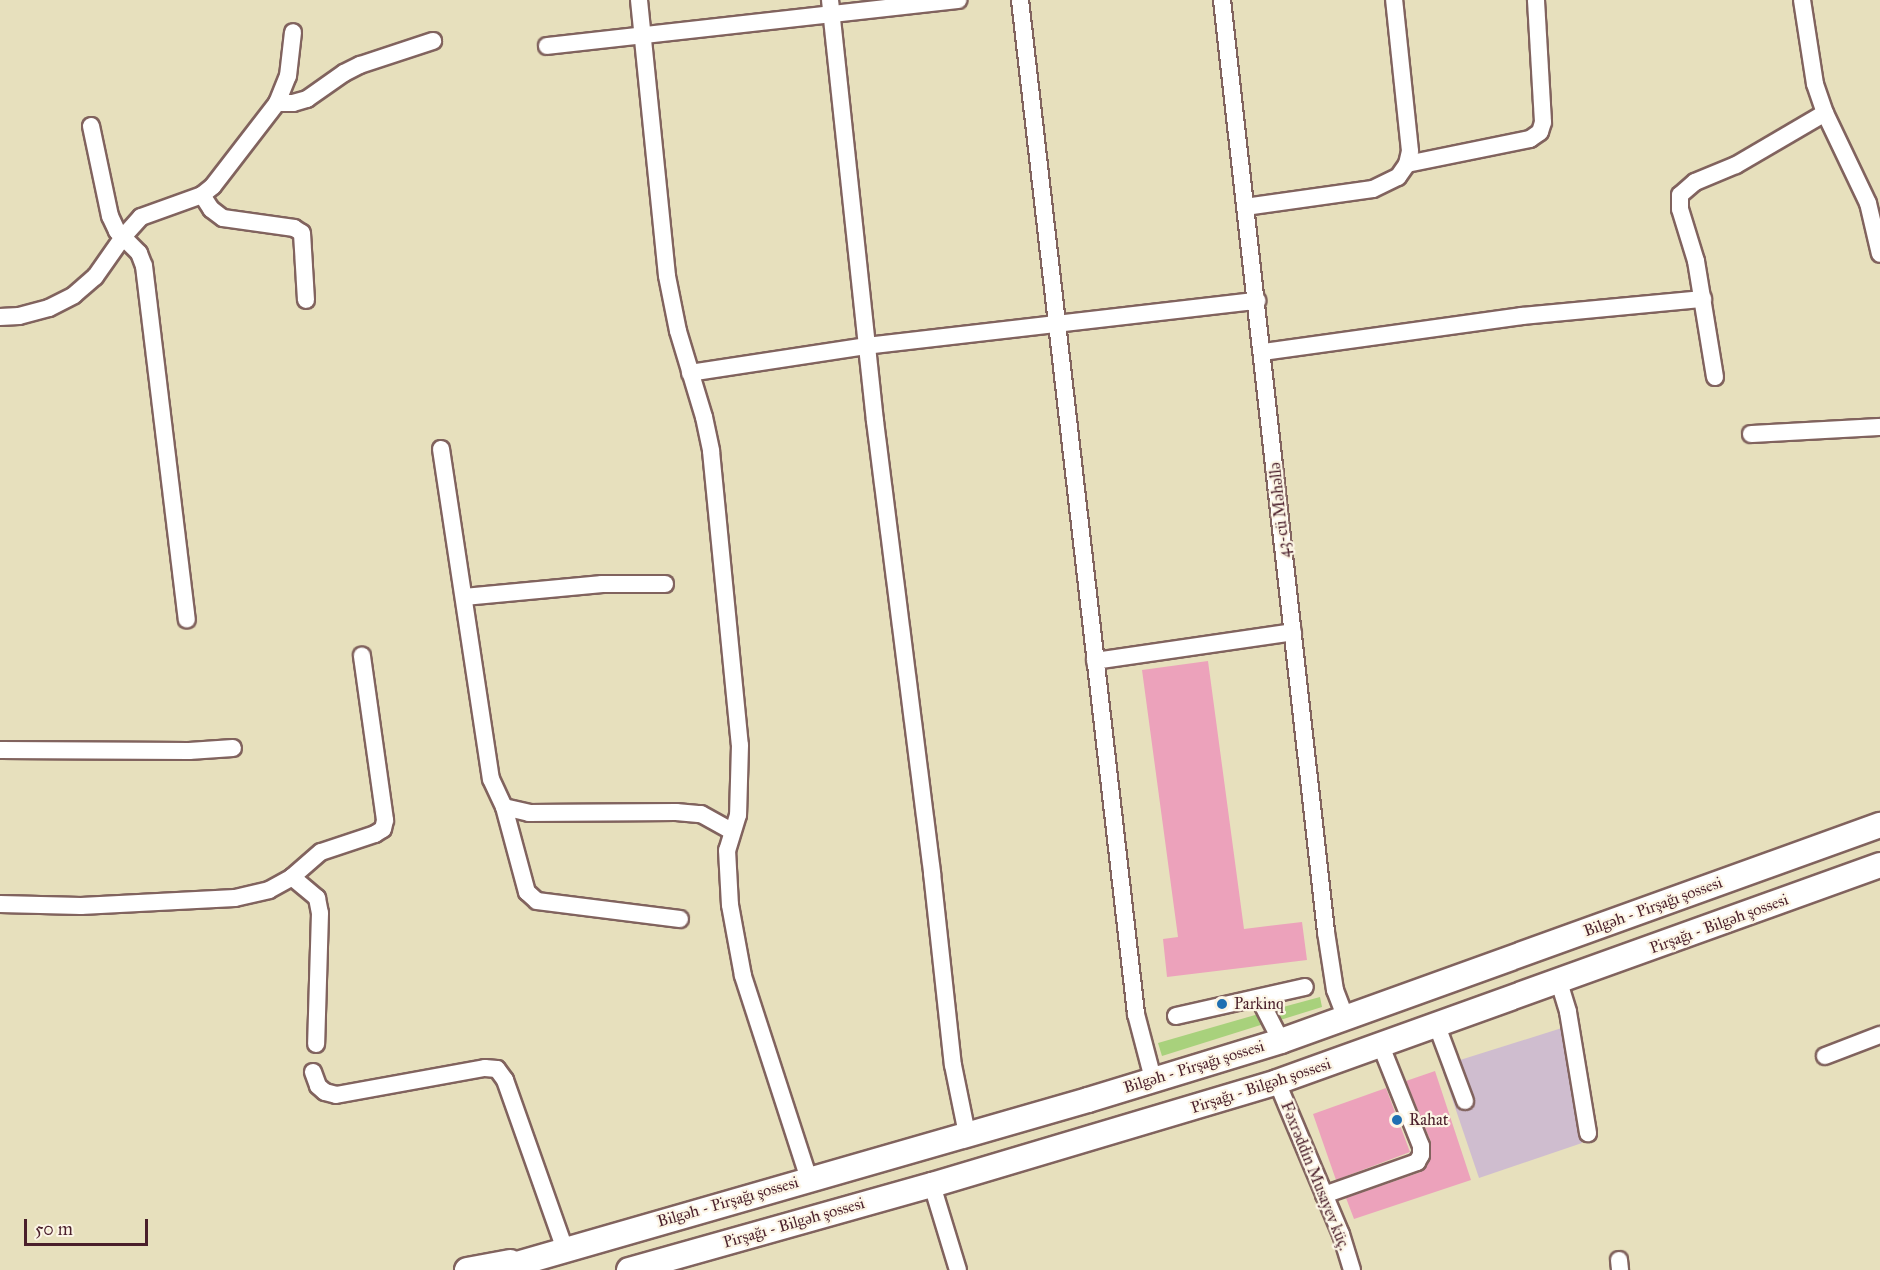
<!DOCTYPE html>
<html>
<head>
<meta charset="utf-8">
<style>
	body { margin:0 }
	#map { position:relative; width:1880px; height:1270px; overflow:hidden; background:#e7e0bd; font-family:"IM FELL Great Primer",serif }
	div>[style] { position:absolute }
	.industrial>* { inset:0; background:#cfbdcf }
	.green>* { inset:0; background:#a8d17c }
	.building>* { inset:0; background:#eca2bb }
	.roads { filter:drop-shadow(2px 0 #81635e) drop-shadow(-2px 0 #81635e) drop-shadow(0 2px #81635e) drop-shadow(0 -2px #81635e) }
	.minor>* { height:16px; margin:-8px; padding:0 8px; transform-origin:8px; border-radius:8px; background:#fff }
	.highway>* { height:24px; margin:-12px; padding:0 12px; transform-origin:12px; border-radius:12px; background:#fff }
	.dots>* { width:16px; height:16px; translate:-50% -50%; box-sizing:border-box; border:3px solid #fcf5e5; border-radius:50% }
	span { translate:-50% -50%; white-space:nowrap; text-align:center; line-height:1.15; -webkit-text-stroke:4.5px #fcf5e5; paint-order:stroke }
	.street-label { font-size:16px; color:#4a1f2b }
	.poi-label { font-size:16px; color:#4a1f2b }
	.left { translate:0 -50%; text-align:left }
	.scale { position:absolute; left:24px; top:1219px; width:124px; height:27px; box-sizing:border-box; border:3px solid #4a1f2b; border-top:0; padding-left:8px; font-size:18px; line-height:21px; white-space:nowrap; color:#4a1f2b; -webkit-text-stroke:4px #fcf5e5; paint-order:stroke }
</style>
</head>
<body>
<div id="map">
	<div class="industrial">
		<div style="clip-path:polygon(1565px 1027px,1582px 1143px,1479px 1178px,1441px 1066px)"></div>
	</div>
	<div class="green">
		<div style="clip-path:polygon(1320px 997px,1322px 1007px,1277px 1021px,1272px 1010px)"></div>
		<div style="clip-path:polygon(1262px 1013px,1267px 1023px,1162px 1056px,1158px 1043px)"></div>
	</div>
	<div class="building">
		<div style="clip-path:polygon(1208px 661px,1244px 929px,1302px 922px,1307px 960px,1167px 977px,1163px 939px,1178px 937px,1142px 670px)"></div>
		<div style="clip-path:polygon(1435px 1071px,1471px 1180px,1354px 1219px,1346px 1198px,1421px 1172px,1430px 1160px,1431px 1142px,1406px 1081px)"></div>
		<div style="clip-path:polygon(1386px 1088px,1410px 1152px,1336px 1180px,1313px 1114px)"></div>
	</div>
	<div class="roads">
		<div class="minor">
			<div style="left:639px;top:0;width:277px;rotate:84.2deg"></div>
			<div style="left:667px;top:276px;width:56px;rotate:78.7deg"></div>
			<div style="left:678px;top:331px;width:90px;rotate:73.2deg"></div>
			<div style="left:704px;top:417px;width:35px;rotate:78deg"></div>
			<div style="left:711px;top:451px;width:295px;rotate:84.4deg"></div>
			<div style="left:740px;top:745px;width:70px;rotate:91.6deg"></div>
			<div style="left:738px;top:815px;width:37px;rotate:107deg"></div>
			<div style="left:727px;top:850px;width:55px;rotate:86.9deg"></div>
			<div style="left:730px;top:905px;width:72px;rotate:79.6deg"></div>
			<div style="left:743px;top:976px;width:213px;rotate:72deg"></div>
			<div style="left:830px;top:0;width:423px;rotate:83.9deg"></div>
			<div style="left:875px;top:421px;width:456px;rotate:82.8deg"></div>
			<div style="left:932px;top:873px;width:193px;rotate:83.8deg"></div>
			<div style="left:953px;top:1065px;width:70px;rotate:78.5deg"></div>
			<div style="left:1020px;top:0;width:1021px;rotate:83.47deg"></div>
			<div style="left:1136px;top:1014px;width:67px;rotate:75.3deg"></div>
			<div style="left:1222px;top:0;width:938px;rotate:83.63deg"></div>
			<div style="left:1326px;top:932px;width:59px;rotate:81.2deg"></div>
			<div style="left:1335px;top:990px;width:30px;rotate:69deg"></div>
			<div style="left:1802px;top:0;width:85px;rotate:81.2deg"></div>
			<div style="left:1815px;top:84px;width:31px;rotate:71deg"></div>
			<div style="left:1825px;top:113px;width:100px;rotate:64.5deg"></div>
			<div style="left:1868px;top:203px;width:52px;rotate:76.8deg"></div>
			<div style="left:547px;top:46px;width:414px;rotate:-6.4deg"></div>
			<div style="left:277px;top:103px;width:16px"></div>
			<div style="left:293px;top:103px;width:15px;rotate:-16deg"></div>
			<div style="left:307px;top:99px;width:45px;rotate:-35.1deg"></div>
			<div style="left:344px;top:73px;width:18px;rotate:-27deg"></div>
			<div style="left:360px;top:65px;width:77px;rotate:-18.2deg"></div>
			<div style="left:91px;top:126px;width:92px;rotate:78.1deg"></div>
			<div style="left:110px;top:216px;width:17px;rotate:65deg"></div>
			<div style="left:117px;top:231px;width:31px;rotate:45deg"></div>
			<div style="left:139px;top:253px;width:14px;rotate:69deg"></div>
			<div style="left:144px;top:266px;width:356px;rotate:83.1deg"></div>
			<div style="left:1407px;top:164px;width:126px;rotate:-11.5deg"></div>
			<div style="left:1530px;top:139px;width:12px;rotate:-35deg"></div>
			<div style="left:1540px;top:132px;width:10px;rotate:-73deg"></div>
			<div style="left:1543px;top:122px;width:122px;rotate:-93.3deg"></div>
			<div style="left:202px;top:195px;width:17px;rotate:57deg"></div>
			<div style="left:211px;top:209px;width:15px;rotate:37deg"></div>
			<div style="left:223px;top:218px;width:72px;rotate:8deg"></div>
			<div style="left:294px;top:228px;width:9px;rotate:32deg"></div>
			<div style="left:302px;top:233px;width:67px;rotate:86.6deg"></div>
			<div style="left:1245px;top:207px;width:129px;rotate:-8deg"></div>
			<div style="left:1373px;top:189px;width:28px;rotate:-26deg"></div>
			<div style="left:1398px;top:177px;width:16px;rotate:-55deg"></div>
			<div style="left:1407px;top:164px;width:13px;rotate:-77deg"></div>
			<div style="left:1410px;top:151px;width:152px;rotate:-96deg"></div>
			<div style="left:0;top:317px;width:19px;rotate:-3deg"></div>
			<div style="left:19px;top:316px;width:31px;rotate:-15deg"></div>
			<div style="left:49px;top:308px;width:28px;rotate:-27deg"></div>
			<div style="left:74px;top:295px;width:28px;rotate:-41deg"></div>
			<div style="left:95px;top:277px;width:49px;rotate:-55deg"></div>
			<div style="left:123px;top:237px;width:27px;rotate:-48deg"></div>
			<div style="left:141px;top:217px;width:65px;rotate:-19.8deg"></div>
			<div style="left:202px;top:195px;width:14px;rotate:-39deg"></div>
			<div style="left:213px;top:186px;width:105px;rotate:-52.4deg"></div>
			<div style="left:277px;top:103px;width:29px;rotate:-68deg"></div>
			<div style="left:288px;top:76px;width:44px;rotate:-83.5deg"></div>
			<div style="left:1263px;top:352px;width:261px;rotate:-7.9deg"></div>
			<div style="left:1522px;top:316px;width:182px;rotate:-5.4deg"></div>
			<div style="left:690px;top:373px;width:178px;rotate:-8.7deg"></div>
			<div style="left:866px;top:346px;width:394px;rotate:-6.6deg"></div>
			<div style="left:1715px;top:377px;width:118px;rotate:-99.3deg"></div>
			<div style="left:1696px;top:261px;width:54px;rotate:-107.1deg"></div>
			<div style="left:1680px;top:209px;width:14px;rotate:-90deg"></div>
			<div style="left:1680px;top:195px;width:20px;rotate:-41deg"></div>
			<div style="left:1695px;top:182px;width:44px;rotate:-22.5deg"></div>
			<div style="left:1736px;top:165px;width:103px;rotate:-30.3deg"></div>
			<div style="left:1751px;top:434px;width:129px;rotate:-3.1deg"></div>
			<div style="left:441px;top:449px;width:334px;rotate:81.4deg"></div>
			<div style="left:491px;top:779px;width:31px;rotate:65deg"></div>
			<div style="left:504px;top:807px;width:26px;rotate:13deg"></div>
			<div style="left:529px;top:813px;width:147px;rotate:-0.4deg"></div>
			<div style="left:676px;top:812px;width:25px;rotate:5deg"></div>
			<div style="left:701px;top:814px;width:35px;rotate:29deg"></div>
			<div style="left:464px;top:597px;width:139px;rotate:-5.4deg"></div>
			<div style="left:602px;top:584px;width:63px"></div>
			<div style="left:1095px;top:661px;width:200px;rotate:-8.3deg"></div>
			<div style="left:0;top:750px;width:189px;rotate:0.3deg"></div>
			<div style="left:189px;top:751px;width:44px;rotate:-3.9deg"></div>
			<div style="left:504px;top:807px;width:88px;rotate:74.9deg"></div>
			<div style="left:527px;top:892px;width:13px;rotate:42deg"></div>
			<div style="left:537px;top:901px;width:144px;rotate:7.2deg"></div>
			<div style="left:292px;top:877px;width:33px;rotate:40deg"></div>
			<div style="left:317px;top:898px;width:15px;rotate:79deg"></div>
			<div style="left:320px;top:913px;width:131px;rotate:91.7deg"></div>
			<div style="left:0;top:904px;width:81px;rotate:1.4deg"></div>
			<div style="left:81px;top:906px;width:154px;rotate:-3deg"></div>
			<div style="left:235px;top:898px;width:35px;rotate:-13deg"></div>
			<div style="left:269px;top:890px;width:26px;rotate:-29deg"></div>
			<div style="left:292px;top:877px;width:38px;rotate:-41deg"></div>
			<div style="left:321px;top:852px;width:57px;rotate:-18.4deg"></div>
			<div style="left:375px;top:834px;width:9px;rotate:-32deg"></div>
			<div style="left:383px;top:829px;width:9px;rotate:-77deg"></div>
			<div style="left:385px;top:820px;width:166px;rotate:-98deg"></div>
			<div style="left:1559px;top:982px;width:31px;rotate:73deg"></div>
			<div style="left:1568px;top:1012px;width:123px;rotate:80.6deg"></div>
			<div style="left:1259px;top:998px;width:48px;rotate:62.9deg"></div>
			<div style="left:1176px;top:1016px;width:132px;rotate:-12.7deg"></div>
			<div style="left:1437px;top:1026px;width:80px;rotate:69.5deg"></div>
			<div style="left:1825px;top:1056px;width:59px;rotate:-20.9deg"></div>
			<div style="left:313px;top:1072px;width:15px;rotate:70deg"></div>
			<div style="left:318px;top:1086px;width:9px;rotate:41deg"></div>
			<div style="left:325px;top:1092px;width:11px;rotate:15deg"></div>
			<div style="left:336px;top:1095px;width:151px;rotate:-10.3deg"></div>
			<div style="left:485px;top:1068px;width:12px;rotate:5deg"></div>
			<div style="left:497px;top:1069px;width:14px;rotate:54deg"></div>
			<div style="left:505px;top:1080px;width:179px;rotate:70.5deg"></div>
			<div style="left:1277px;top:1082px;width:165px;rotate:67.2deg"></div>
			<div style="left:1341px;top:1234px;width:38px;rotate:73deg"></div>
			<div style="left:932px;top:1185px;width:89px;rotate:73deg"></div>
			<div style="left:1324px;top:1195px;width:99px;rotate:-19.5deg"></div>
			<div style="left:1417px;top:1162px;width:8px;rotate:-60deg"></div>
			<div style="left:1421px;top:1155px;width:9px;rotate:-90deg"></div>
			<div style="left:1421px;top:1146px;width:108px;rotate:-111.8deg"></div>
			<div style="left:1619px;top:1260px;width:10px;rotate:84deg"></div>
		</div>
		<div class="highway">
			<div style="left:467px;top:1270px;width:44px;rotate:-10.5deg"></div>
			<div style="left:496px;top:1270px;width:616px;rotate:-16.02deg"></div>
			<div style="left:1088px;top:1100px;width:202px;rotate:-17deg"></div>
			<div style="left:1281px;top:1041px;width:637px;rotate:-19.83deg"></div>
			<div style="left:629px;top:1270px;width:315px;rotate:-15.7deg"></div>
			<div style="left:932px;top:1185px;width:360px;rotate:-16.6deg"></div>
			<div style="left:1277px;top:1082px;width:641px;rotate:-19.79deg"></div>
		</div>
	</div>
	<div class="dots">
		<div style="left:1222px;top:1004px;background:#1f6fb2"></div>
		<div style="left:1397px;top:1120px;background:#1f6fb2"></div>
	</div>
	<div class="street-label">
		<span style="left:1280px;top:510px;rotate:-96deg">43-cü Məhəllə</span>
		<span style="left:1653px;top:907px;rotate:-20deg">Bilgəh - Pirşağı şossesi</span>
		<span style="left:1719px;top:924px;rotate:-20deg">Pirşağı - Bilgəh şossesi</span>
		<span style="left:1194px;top:1067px;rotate:-17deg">Bilgəh - Pirşağı şossesi</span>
		<span style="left:1261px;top:1086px;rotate:-18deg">Pirşağı - Bilgəh şossesi</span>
		<span style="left:1315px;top:1176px;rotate:68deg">Fəxrəddin Musayev küç.</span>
		<span style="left:728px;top:1202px;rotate:-16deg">Bilgəh - Pirşağı şossesi</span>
		<span style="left:794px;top:1223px;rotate:-16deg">Pirşağı - Bilgəh şossesi</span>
	</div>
	<div class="poi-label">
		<span class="left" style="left:1234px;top:1004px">Parkinq</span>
		<span class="left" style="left:1409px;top:1120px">Rahat</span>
	</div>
	<div class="scale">50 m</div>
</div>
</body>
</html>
